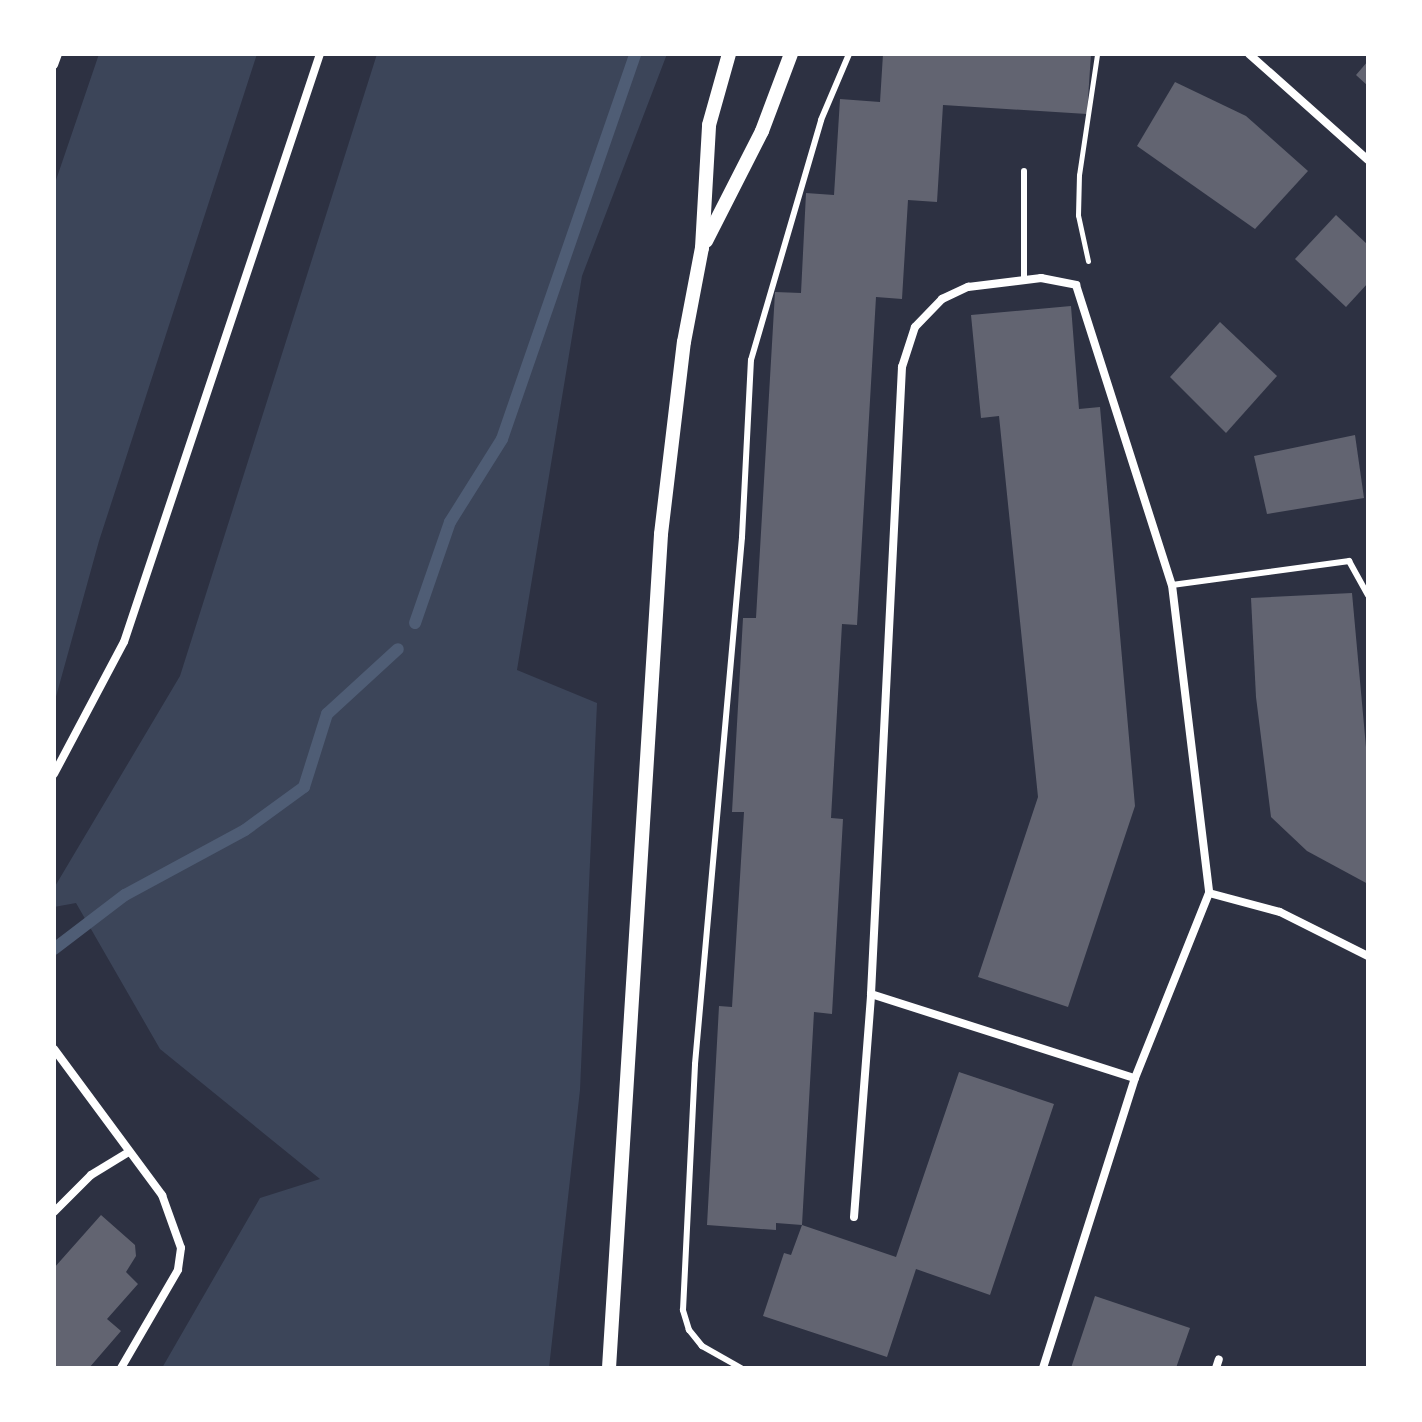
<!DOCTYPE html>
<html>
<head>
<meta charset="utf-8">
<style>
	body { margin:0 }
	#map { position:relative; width:1422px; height:1422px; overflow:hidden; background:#2d3142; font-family:"Noto Sans",sans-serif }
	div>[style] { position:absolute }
	.green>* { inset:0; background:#3c4559 }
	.stream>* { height:12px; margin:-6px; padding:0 6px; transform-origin:6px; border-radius:6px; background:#4f5d75 }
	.building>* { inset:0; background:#626471 }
	.path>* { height:5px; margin:-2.5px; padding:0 2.5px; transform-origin:2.5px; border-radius:2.5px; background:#fff }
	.service>* { height:6px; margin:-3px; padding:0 3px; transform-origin:3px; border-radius:3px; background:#fff }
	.minor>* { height:8px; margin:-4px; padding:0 4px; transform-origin:4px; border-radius:4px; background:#fff }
	.tertiary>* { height:14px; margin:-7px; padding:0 7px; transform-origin:7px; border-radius:7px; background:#fff }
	span { translate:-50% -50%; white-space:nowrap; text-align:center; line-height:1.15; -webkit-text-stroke:6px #fff; paint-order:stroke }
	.frame { position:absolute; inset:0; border:56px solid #fff; pointer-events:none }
</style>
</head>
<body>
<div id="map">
	<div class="green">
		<div style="clip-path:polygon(99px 54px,257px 54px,99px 541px,54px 704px,54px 186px)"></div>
		<div style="clip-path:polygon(377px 54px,667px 54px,582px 276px,517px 670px,597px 703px,580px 1090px,549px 1368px,162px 1368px,260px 1198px,320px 1179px,160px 1049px,76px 903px,54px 907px,54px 888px,180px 676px)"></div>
	</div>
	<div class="stream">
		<div style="left:415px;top:623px;width:107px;rotate:-70.9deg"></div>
		<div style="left:450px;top:522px;width:98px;rotate:-57.9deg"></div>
		<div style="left:502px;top:439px;width:407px;rotate:-70.9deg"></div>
		<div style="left:54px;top:949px;width:89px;rotate:-37.3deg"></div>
		<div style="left:125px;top:895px;width:136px;rotate:-28.4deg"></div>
		<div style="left:245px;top:830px;width:73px;rotate:-36.1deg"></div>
		<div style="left:304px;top:787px;width:77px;rotate:-72.5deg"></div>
		<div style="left:327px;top:714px;width:96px;rotate:-42.5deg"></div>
	</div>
	<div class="building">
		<div style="clip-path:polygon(883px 54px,1091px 54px,1087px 114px,943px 105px,937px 202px,908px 200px,902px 299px,876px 297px,857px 625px,842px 624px,831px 818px,843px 819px,832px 1014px,814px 1012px,802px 1225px,896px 1257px,959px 1072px,1054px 1104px,990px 1295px,916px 1269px,887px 1357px,763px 1316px,784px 1253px,791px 1255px,802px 1225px,776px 1223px,776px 1230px,707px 1225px,719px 1006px,732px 1007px,744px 812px,732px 812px,743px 618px,756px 618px,775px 292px,801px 293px,806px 193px,834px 195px,840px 99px,880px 102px)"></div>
		<div style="clip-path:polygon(1368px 61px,1368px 86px,1356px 75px)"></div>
		<div style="clip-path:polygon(1175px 82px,1246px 116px,1308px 171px,1255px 229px,1137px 146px)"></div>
		<div style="clip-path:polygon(1336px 215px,1368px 245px,1368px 283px,1346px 307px,1295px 259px)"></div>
		<div style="clip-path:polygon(1071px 306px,1079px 409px,1100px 407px,1135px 806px,1068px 1007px,978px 977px,1038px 797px,999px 416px,981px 418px,971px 315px)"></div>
		<div style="clip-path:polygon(1220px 322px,1277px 376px,1226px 433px,1170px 377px)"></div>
		<div style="clip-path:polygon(1355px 435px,1364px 498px,1267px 514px,1254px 456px)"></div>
		<div style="clip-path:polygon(1352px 593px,1368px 769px,1368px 884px,1307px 851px,1271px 817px,1256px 697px,1251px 598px)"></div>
		<div style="clip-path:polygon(101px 1215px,135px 1245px,136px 1256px,126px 1272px,138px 1284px,107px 1319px,121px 1331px,89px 1368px,54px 1368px,54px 1268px)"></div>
		<div style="clip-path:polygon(1095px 1296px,1190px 1328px,1176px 1368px,1071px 1368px)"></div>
	</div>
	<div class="path">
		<div style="left:1088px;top:261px;width:47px;rotate:-102.3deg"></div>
		<div style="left:1078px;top:215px;width:40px;rotate:-88.6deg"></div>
		<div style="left:1079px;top:175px;width:122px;rotate:-81.5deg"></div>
	</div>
	<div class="service">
		<div style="left:1024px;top:171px;width:109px;rotate:90deg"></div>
		<div style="left:1172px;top:585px;width:179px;rotate:-7.7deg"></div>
		<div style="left:1349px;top:561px;width:39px;rotate:61deg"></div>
		<div style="left:741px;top:1368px;width:45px;rotate:-150.6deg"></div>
		<div style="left:702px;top:1346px;width:21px;rotate:-129deg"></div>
		<div style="left:689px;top:1330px;width:21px;rotate:-107deg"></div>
		<div style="left:683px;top:1310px;width:246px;rotate:-87.2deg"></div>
		<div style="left:695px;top:1064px;width:529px;rotate:-84.9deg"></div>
		<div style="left:742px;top:537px;width:177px;rotate:-87.1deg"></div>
		<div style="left:751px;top:360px;width:250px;rotate:-73.7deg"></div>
		<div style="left:821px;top:120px;width:72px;rotate:-67deg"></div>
	</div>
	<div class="minor">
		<div style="left:1249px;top:54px;width:159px;rotate:41.7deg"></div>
		<div style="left:54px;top:65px;width:12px;rotate:-70deg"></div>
		<div style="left:54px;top:774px;width:149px;rotate:-62.1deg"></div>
		<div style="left:124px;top:642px;width:620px;rotate:-71.57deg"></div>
		<div style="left:871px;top:994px;width:277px;rotate:17.7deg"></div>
		<div style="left:54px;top:1049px;width:182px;rotate:53.5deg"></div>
		<div style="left:162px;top:1195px;width:56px;rotate:70.3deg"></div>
		<div style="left:181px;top:1248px;width:22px;rotate:98deg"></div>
		<div style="left:178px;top:1270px;width:113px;rotate:120.2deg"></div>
		<div style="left:54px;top:1212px;width:52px;rotate:-45deg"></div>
		<div style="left:91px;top:1175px;width:42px;rotate:-31.4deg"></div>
		<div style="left:854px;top:1217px;width:224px;rotate:-85.6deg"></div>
		<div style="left:871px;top:994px;width:628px;rotate:-87.17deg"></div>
		<div style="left:902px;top:367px;width:42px;rotate:-72deg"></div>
		<div style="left:915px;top:327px;width:39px;rotate:-46deg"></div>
		<div style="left:942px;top:299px;width:29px;rotate:-25deg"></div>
		<div style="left:968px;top:287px;width:74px;rotate:-7deg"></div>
		<div style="left:1041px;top:278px;width:36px;rotate:11deg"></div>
		<div style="left:1076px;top:285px;width:315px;rotate:72.3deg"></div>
		<div style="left:1172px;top:585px;width:310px;rotate:83.1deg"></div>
		<div style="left:1209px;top:893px;width:73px;rotate:15deg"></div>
		<div style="left:1280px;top:912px;width:98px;rotate:26.6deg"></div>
		<div style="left:1043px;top:1368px;width:304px;rotate:-72.4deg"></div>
		<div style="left:1135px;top:1078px;width:199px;rotate:-68.2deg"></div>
		<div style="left:1216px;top:1368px;width:9px;rotate:-72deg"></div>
	</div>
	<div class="tertiary">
		<div style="left:706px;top:241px;width:123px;rotate:-63deg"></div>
		<div style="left:762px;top:131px;width:82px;rotate:-69.4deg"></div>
		<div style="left:609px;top:1368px;width:836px;rotate:-86.43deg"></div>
		<div style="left:661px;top:534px;width:193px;rotate:-83.2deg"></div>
		<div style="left:684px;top:342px;width:96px;rotate:-79.2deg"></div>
		<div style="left:702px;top:248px;width:123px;rotate:-86.7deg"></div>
		<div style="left:709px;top:125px;width:74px;rotate:-74.3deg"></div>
	</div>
	<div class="frame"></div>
</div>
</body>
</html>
